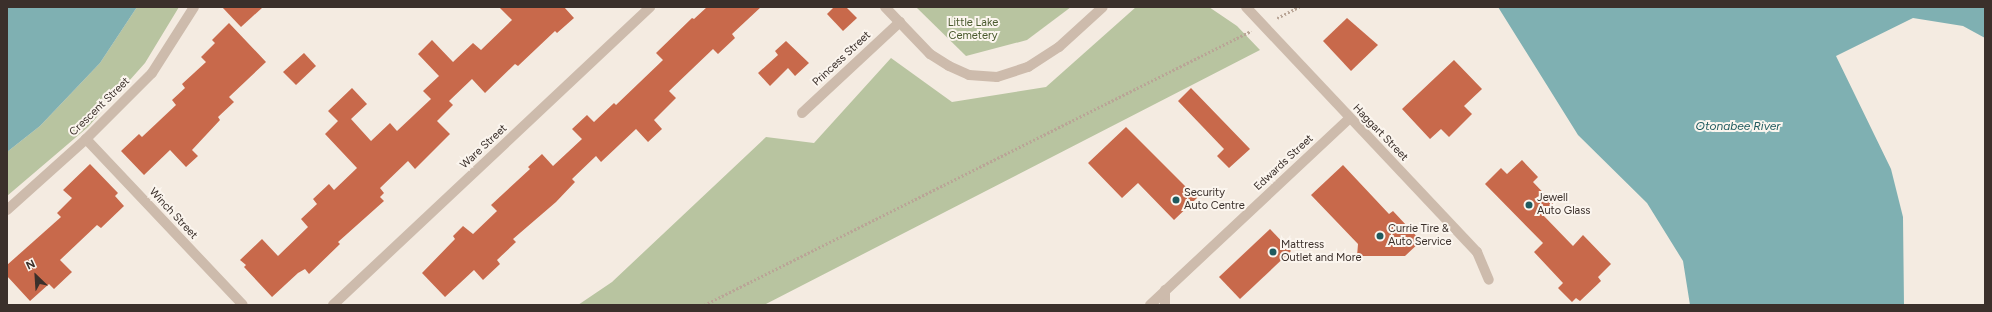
<!DOCTYPE html>
<html>
<head>
<meta charset="utf-8">
<style>
	body { margin:0 }
	#map { position:relative; width:1992px; height:312px; overflow:hidden; background:#f4ebe1; font-family:Figtree,sans-serif }
	div>[style] { position:absolute }
	.green>* { inset:0; background:#b8c4a0 }
	.water>* { inset:0; background:#7fb0b2 }
	.building>* { inset:0; background:#c8694b }
	.path>* { height:2.5px; margin-top:-1.25px; transform-origin:0; background:repeating-linear-gradient(90deg,#b9a596 0 2px,transparent 0 4px) }
	.minor>* { height:10px; margin:-5px; padding:0 5px; transform-origin:5px; border-radius:5px; background:#cdbbac }
	.dots>* { width:11px; height:11px; translate:-50% -50%; box-sizing:border-box; border:2px solid #fbf5ee; border-radius:50% }
	span { translate:-50% -50%; white-space:nowrap; text-align:center; line-height:1.15; -webkit-text-stroke:4px #fbf5ee; paint-order:stroke }
	.park-label { font-size:11px; color:#4a5a2e }
	.street-label { font-size:11px; color:#3b302b }
	.poi-label { font-size:11px; color:#3b302b }
	.left { translate:0 -50%; text-align:left }
	.water-label { font-size:12px; color:#1f5a5e; font-style:italic }
	.frame { position:absolute; inset:0; border:8px solid #3b302b; pointer-events:none }
	.north { position:absolute; left:16px; top:256px; width:40px; height:40px; -webkit-text-stroke:3px #fbf5ee; paint-order:stroke; rotate:335deg; font-size:11px; font-weight:700; line-height:16px; text-align:center; color:#3b302b }
	.north::after { content:''; display:block; margin:auto; width:14px; height:18px; background:#3b302b; clip-path:polygon(50% 0,100% 100%,50% 72%,0 100%) }
</style>
</head>
<body>
<div id="map">
	<div class="green">
		<div style="clip-path:polygon(137px 7px,179px 7px,145px 63px,88px 127px,7px 196px,7px 152px,40px 126px,100px 63px)"></div>
		<div style="clip-path:polygon(916px 7px,1071px 7px,1027px 40px,966px 56px)"></div>
		<div style="clip-path:polygon(1136px 7px,1209px 7px,1237px 26px,1260px 50px,764px 305px,578px 305px,612px 282px,766px 137px,814px 143px,891px 58px,952px 102px,1046px 87px)"></div>
	</div>
	<div class="water">
		<div style="clip-path:polygon(7px 7px,137px 7px,100px 63px,40px 126px,7px 152px)"></div>
		<div style="clip-path:polygon(1498px 7px,1985px 7px,1985px 38px,1963px 26px,1913px 18px,1836px 56px,1891px 169px,1903px 217px,1904px 305px,1690px 305px,1683px 261px,1647px 203px,1578px 135px)"></div>
	</div>
	<div class="building">
		<div style="clip-path:polygon(222px 7px,263px 7px,241px 27px)"></div>
		<div style="clip-path:polygon(499px 7px,564px 7px,574px 18px,557px 33px,555px 31px,518px 66px,515px 64px,485px 93px,472px 79px,449px 101px,453px 105px,437px 121px,450px 134px,415px 169px,408px 161px,380px 188px,384px 193px,380px 197px,384px 201px,338px 242px,340px 244px,309px 274px,305px 269px,298px 273px,272px 297px,244px 267px,246px 265px,240px 260px,262px 239px,278px 256px,308px 227px,301px 219px,317px 204px,313px 199px,329px 184px,334px 190px,357px 168px,325px 134px,338px 121px,328px 111px,352px 88px,367px 104px,351px 119px,371px 141px,390px 123px,397px 131px,431px 99px,423px 91px,439px 76px,418px 54px,432px 40px,453px 62px,473px 43px,481px 50px,512px 20px)"></div>
		<div style="clip-path:polygon(707px 7px,761px 7px,732px 34px,735px 38px,718px 54px,713px 49px,669px 91px,676px 98px,654px 120px,662px 129px,648px 142px,636px 129px,601px 162px,596px 156px,572px 179px,575px 182px,556px 202px,513px 239px,516px 242px,497px 260px,500px 264px,483px 280px,474px 270px,445px 297px,422px 273px,455px 239px,453px 236px,463px 226px,473px 234px,497px 211px,491px 205px,530px 169px,528px 167px,542px 154px,553px 166px,582px 139px,572px 129px,587px 115px,594px 122px,614px 103px,616px 105px,663px 60px,656px 53px,692px 18px,694px 19px)"></div>
		<div style="clip-path:polygon(834px 7px,846px 7px,857px 18px,843px 31px,827px 14px)"></div>
		<div style="clip-path:polygon(1347px 18px,1378px 45px,1351px 71px,1323px 41px)"></div>
		<div style="clip-path:polygon(229px 23px,266px 62px,229px 97px,234px 102px,218px 117px,220px 120px,192px 150px,198px 156px,186px 167px,170px 150px,144px 175px,121px 151px,139px 134px,142px 137px,176px 105px,172px 100px,185px 88px,182px 84px,206px 62px,201px 57px,215px 43px,212px 40px)"></div>
		<div style="clip-path:polygon(786px 41px,809px 63px,795px 76px,788px 68px,770px 86px,758px 73px,778px 55px,775px 51px)"></div>
		<div style="clip-path:polygon(304px 53px,316px 66px,296px 85px,283px 72px)"></div>
		<div style="clip-path:polygon(1454px 60px,1482px 89px,1464px 106px,1472px 114px,1449px 137px,1441px 129px,1430px 139px,1402px 109px)"></div>
		<div style="clip-path:polygon(1191px 88px,1250px 149px,1229px 168px,1217px 156px,1224px 149px,1178px 101px)"></div>
		<div style="clip-path:polygon(1126px 127px,1197px 198px,1174px 220px,1138px 183px,1122px 198px,1088px 163px)"></div>
		<div style="clip-path:polygon(1522px 160px,1538px 177px,1533px 182px,1553px 203px,1542px 214px,1573px 246px,1583px 235px,1611px 264px,1598px 277px,1601px 281px,1580px 301px,1576px 298px,1572px 302px,1558px 288px,1563px 283px,1534px 252px,1543px 243px,1485px 184px,1501px 168px,1507px 174px)"></div>
		<div style="clip-path:polygon(90px 164px,118px 193px,115px 196px,124px 206px,101px 228px,97px 225px,60px 260px,72px 272px,54px 289px,49px 284px,30px 301px,7px 276px,7px 265px,61px 217px,57px 213px,72px 198px,63px 190px)"></div>
		<div style="clip-path:polygon(1343px 165px,1389px 214px,1393px 211px,1421px 241px,1405px 256px,1357px 256px,1358px 244px,1311px 195px)"></div>
		<div style="clip-path:polygon(1270px 229px,1291px 251px,1240px 299px,1219px 277px)"></div>
	</div>
	<div class="path">
		<div style="left:1277px;top:18px;width:25px;rotate:-27deg"></div>
		<div style="left:704px;top:305px;width:612px;rotate:-26.61deg"></div>
	</div>
	<div class="minor">
		<div style="left:885px;top:7px;width:65px;rotate:46.2deg"></div>
		<div style="left:930px;top:54px;width:22px;rotate:32deg"></div>
		<div style="left:949px;top:66px;width:22px;rotate:24deg"></div>
		<div style="left:969px;top:75px;width:28px;rotate:4deg"></div>
		<div style="left:997px;top:77px;width:33px;rotate:-18deg"></div>
		<div style="left:1028px;top:67px;width:37px;rotate:-33deg"></div>
		<div style="left:1059px;top:47px;width:59px;rotate:-42.3deg"></div>
		<div style="left:1246px;top:7px;width:337px;rotate:46.7deg"></div>
		<div style="left:1477px;top:252px;width:30px;rotate:67deg"></div>
		<div style="left:802px;top:113px;width:134px;rotate:-42.9deg"></div>
		<div style="left:86px;top:139px;width:228px;rotate:46.6deg"></div>
		<div style="left:7px;top:210px;width:106px;rotate:-41.9deg"></div>
		<div style="left:86px;top:139px;width:93px;rotate:-45deg"></div>
		<div style="left:152px;top:73px;width:78px;rotate:-57.5deg"></div>
		<div style="left:1165px;top:290px;width:15px;rotate:90deg"></div>
		<div style="left:333px;top:305px;width:435px;rotate:-43.2deg"></div>
		<div style="left:1150px;top:305px;width:272px;rotate:-43.1deg"></div>
	</div>
	<div class="dots">
		<div style="left:1176px;top:200px;background:#1f5a5e"></div>
		<div style="left:1529px;top:205px;background:#1f5a5e"></div>
		<div style="left:1380px;top:236px;background:#1f5a5e"></div>
		<div style="left:1273px;top:252px;background:#1f5a5e"></div>
	</div>
	<div class="park-label">
		<span style="left:973px;top:30px">Little Lake<br>Cemetery</span>
	</div>
	<div class="street-label">
		<span style="left:842px;top:59px;rotate:-43deg">Princess Street</span>
		<span style="left:100px;top:107px;rotate:-44deg">Crescent Street</span>
		<span style="left:1380px;top:133px;rotate:46deg">Haggart Street</span>
		<span style="left:484px;top:147px;rotate:-43deg">Ware Street</span>
		<span style="left:1284px;top:163px;rotate:-43deg">Edwards Street</span>
		<span style="left:173px;top:214px;rotate:47deg">Winch Street</span>
	</div>
	<div class="poi-label">
		<span class="left" style="left:1184px;top:200px">Security<br>Auto Centre</span>
		<span class="left" style="left:1537px;top:205px">Jewell<br>Auto Glass</span>
		<span class="left" style="left:1388px;top:236px">Currie Tire &amp;<br>Auto Service</span>
		<span class="left" style="left:1281px;top:252px">Mattress<br>Outlet and More</span>
	</div>
	<div class="water-label">
		<span style="left:1738px;top:127px">Otonabee River</span>
	</div>
	<div class="frame"></div>
	<div class="north">N</div>
</div>
</body>
</html>
